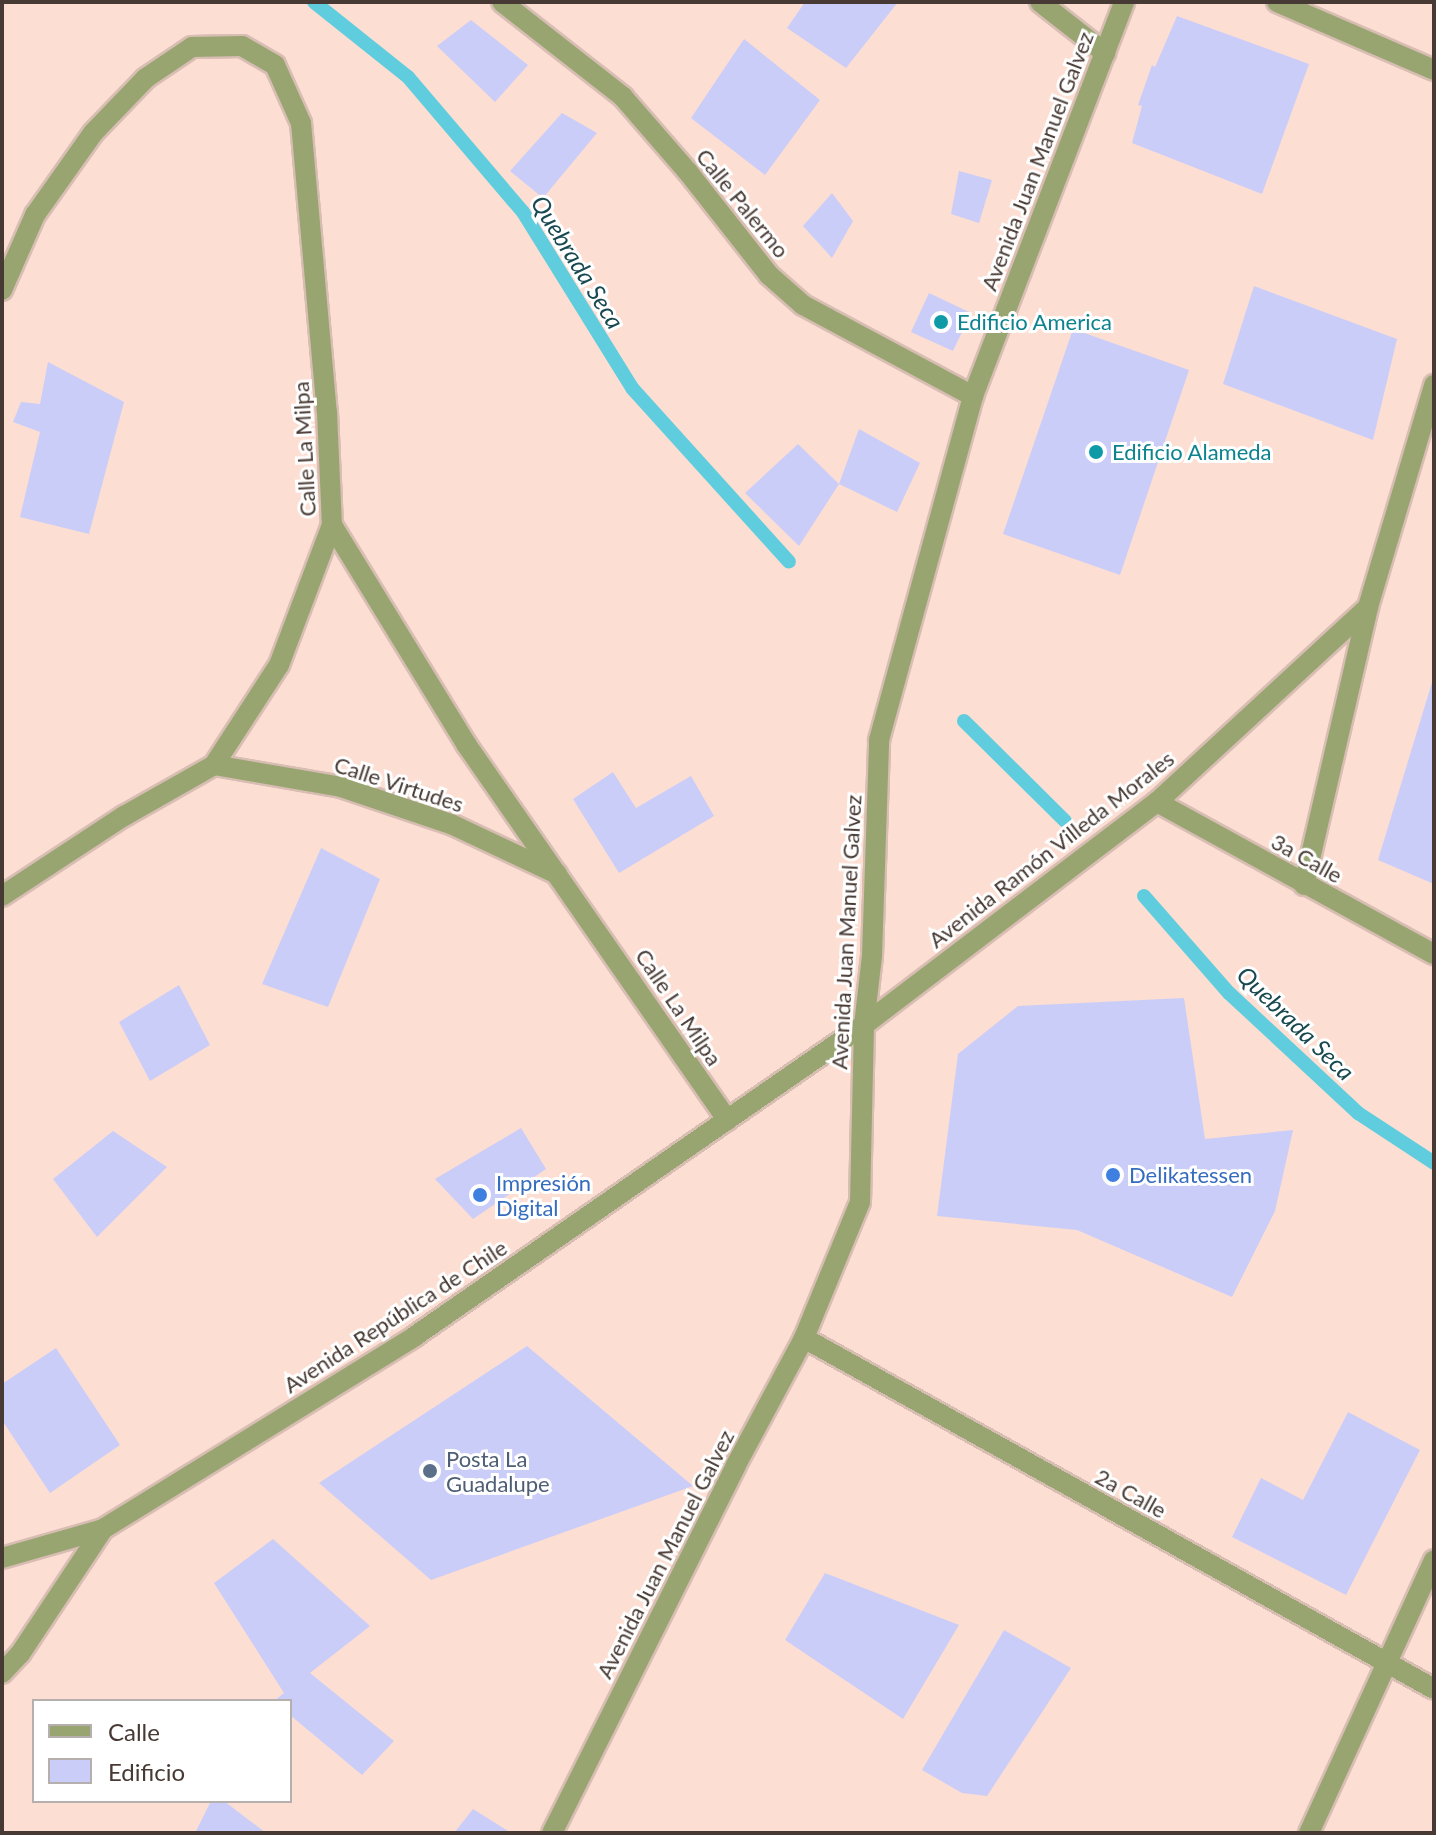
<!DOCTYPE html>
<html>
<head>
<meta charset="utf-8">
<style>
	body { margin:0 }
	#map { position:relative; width:1436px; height:1835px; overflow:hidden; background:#fcded3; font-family:Lato,sans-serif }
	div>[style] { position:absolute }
	.stream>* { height:14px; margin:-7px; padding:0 7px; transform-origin:7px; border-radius:7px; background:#5fcddd }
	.building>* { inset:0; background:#cbcdf9 }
	.roads { filter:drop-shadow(2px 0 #d8bdb3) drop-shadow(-2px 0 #d8bdb3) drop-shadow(0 2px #d8bdb3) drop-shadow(0 -2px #d8bdb3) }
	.minor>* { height:20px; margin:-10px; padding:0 10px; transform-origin:10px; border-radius:10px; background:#99a571 }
	.dots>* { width:22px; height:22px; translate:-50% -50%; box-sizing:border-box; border:4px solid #fff; border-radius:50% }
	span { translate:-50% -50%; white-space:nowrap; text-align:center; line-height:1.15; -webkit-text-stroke:6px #fff; paint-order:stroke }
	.street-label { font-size:22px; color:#473933 }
	.culture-label { font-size:22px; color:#0d838f }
	.left { translate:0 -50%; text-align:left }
	.shop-label { font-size:22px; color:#366cbe }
	.service-label { font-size:22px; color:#4e5e75 }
	.water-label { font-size:24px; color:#184950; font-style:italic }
	.frame { position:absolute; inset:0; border:4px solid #473933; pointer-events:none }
	.legend { position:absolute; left:32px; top:1699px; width:260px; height:104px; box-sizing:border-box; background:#fff; border:2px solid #b5b0ad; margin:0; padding:10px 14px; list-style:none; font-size:24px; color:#473933 }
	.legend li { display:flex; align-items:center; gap:16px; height:40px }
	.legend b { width:40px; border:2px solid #b5b0ad }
</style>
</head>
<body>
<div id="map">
	<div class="stream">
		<div style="left:314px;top:2px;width:120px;rotate:38.6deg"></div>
		<div style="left:408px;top:77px;width:177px;rotate:49.6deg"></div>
		<div style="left:523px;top:212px;width:207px;rotate:58.2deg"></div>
		<div style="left:632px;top:388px;width:234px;rotate:47.9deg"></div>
		<div style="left:964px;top:721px;width:142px;rotate:44.7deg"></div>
		<div style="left:1144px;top:896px;width:129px;rotate:48.8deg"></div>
		<div style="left:1229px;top:993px;width:176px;rotate:42.9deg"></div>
		<div style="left:1358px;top:1113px;width:91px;rotate:33.3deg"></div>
	</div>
	<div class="building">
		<div style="clip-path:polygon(805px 2px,898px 2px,846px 68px,787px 28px)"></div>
		<div style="clip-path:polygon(1177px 16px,1309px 64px,1262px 194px,1132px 143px,1142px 106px,1138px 105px,1152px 65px,1155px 67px)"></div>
		<div style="clip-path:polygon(471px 20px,528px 65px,495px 102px,437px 46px)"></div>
		<div style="clip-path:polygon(744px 39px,820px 100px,765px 175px,691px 118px)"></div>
		<div style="clip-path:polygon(562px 113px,597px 133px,543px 198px,510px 171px)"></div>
		<div style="clip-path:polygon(959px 171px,992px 180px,979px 223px,951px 214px)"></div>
		<div style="clip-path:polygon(832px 193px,853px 221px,832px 258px,803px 226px)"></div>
		<div style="clip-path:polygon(1254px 286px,1397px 339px,1373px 440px,1223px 384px)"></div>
		<div style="clip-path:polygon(929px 293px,971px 313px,953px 351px,911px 332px)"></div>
		<div style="clip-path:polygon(1073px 329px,1189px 370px,1120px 575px,1003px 534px)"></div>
		<div style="clip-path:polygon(48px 362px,124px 402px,89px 534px,20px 517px,40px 432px,13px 422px,21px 402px,40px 404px)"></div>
		<div style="clip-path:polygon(859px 429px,920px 463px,897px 512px,839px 484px)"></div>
		<div style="clip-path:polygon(798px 444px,839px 484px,799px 546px,745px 493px)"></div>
		<div style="clip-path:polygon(1433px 679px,1434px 679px,1434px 884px,1378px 860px)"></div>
		<div style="clip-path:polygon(613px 772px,636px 808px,691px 776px,714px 816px,619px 873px,573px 799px)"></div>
		<div style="clip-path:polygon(321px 848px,380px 879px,328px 1007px,262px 984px)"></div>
		<div style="clip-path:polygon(179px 985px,210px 1045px,150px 1081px,119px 1022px)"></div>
		<div style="clip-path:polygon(1184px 998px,1205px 1139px,1293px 1130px,1275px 1211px,1232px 1297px,1077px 1230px,937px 1216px,958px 1054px,1018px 1006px)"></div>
		<div style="clip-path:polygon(521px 1128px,546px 1169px,473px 1219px,435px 1179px)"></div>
		<div style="clip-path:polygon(113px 1131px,167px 1167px,97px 1237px,53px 1179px)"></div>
		<div style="clip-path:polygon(527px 1346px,693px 1486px,431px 1580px,319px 1483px)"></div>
		<div style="clip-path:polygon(56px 1348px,120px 1445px,50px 1493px,2px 1420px,2px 1384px)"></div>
		<div style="clip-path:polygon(1348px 1412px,1420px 1450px,1346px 1595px,1232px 1537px,1261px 1478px,1303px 1500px)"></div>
		<div style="clip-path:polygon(273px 1539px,370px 1626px,310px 1673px,394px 1741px,362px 1775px,290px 1715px,290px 1701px,274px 1701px,284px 1693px,214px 1583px)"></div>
		<div style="clip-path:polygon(825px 1573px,959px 1625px,903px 1719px,785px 1640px)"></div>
		<div style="clip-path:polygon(1004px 1630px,1071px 1668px,987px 1796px,962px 1793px,922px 1770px)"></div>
		<div style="clip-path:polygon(211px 1801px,224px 1801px,266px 1833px,195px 1833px)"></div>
		<div style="clip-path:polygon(473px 1809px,511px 1833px,454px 1833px)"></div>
	</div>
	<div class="roads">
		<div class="minor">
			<div style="left:502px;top:2px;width:154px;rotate:38.1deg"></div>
			<div style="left:623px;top:97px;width:99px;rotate:49.1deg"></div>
			<div style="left:688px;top:172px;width:131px;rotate:51.8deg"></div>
			<div style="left:769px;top:275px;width:45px;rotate:41.4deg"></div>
			<div style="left:803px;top:305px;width:193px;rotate:28.2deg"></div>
			<div style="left:1040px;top:2px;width:83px;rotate:38.1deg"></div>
			<div style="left:1277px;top:2px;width:171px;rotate:23.4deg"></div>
			<div style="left:2px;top:290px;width:82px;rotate:-66.3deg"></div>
			<div style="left:35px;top:215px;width:100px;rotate:-54.7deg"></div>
			<div style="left:93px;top:133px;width:76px;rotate:-46.1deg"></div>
			<div style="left:146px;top:78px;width:55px;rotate:-34deg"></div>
			<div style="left:192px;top:47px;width:50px;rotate:-1.1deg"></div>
			<div style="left:242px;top:46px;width:38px;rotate:30deg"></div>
			<div style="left:275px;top:65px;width:64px;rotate:65.9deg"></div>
			<div style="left:301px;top:123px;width:290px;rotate:84.9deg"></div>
			<div style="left:327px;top:412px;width:113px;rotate:87.5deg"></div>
			<div style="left:332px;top:525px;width:257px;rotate:58.5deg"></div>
			<div style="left:466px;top:744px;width:458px;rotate:55.2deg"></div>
			<div style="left:214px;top:765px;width:129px;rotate:9.8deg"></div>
			<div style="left:341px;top:787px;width:118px;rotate:18.7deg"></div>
			<div style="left:453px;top:825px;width:115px;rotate:25.2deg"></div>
			<div style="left:1157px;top:802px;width:316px;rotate:28.8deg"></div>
			<div style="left:1304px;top:885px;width:285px;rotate:-77deg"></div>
			<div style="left:2px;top:896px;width:146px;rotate:-33.3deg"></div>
			<div style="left:124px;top:816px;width:103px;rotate:-29.5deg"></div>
			<div style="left:214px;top:765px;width:119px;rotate:-57deg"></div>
			<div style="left:279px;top:665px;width:150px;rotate:-69.3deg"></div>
			<div style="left:804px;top:1338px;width:721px;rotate:29.12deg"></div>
			<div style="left:2px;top:1558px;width:105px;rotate:-16deg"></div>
			<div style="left:103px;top:1529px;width:367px;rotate:-31.7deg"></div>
			<div style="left:415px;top:1336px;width:546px;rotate:-34.71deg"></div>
			<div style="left:864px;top:1025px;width:368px;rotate:-37.3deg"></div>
			<div style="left:1157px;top:802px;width:287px;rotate:-42.7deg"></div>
			<div style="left:1368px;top:607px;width:232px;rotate:-73.4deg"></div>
			<div style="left:2px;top:1673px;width:26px;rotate:-47deg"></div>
			<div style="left:20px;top:1654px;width:150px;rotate:-56.4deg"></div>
			<div style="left:552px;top:1833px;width:411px;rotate:-63.4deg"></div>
			<div style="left:736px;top:1465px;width:144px;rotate:-61.8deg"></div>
			<div style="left:804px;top:1338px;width:147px;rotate:-67.6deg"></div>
			<div style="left:860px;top:1202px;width:177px;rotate:-88.7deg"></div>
			<div style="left:864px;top:1025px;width:69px;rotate:-83.4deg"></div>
			<div style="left:872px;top:956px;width:216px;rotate:-88.1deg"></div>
			<div style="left:879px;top:740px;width:357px;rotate:-74.7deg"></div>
			<div style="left:973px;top:396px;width:422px;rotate:-69deg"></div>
			<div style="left:1309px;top:1833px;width:300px;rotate:-65.4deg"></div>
		</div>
	</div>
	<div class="dots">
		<div style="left:941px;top:322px;background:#0f9aa8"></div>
		<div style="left:1096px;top:452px;background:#0f9aa8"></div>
		<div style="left:1113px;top:1175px;background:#3f7fe0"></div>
		<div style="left:480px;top:1195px;background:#3f7fe0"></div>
		<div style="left:430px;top:1471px;background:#5c6f8a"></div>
	</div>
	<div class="street-label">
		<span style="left:1037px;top:161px;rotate:-69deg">Avenida Juan Manuel Galvez</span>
		<span style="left:743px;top:203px;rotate:51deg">Calle Palermo</span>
		<span style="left:304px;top:449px;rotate:-93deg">Calle La Milpa</span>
		<span style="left:399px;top:784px;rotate:18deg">Calle Virtudes</span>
		<span style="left:1051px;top:849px;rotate:-38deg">Avenida Ramón Villeda Morales</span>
		<span style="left:1307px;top:858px;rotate:29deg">3a Calle</span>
		<span style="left:846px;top:932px;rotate:-87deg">Avenida Juan Manuel Galvez</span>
		<span style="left:679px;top:1007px;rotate:56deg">Calle La Milpa</span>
		<span style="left:395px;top:1316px;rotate:-33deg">Avenida República de Chile</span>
		<span style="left:1131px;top:1493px;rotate:29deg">2a Calle</span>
		<span style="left:665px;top:1554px;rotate:-63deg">Avenida Juan Manuel Galvez</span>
	</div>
	<div class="culture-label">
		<span class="left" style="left:957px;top:322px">Edificio America</span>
		<span class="left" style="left:1112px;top:452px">Edificio Alameda</span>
	</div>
	<div class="shop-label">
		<span class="left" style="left:1129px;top:1175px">Delikatessen</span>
		<span class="left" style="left:496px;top:1195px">Impresión<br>Digital</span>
	</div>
	<div class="service-label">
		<span class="left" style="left:446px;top:1471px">Posta La<br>Guadalupe</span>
	</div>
	<div class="water-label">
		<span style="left:578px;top:262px;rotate:58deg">Quebrada Seca</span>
		<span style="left:1296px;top:1023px;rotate:44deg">Quebrada Seca</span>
	</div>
	<div class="frame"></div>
	<ul class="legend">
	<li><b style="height:10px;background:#99a571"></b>Calle</li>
	<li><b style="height:22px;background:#cbcdf9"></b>Edificio</li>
	</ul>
</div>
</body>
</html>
